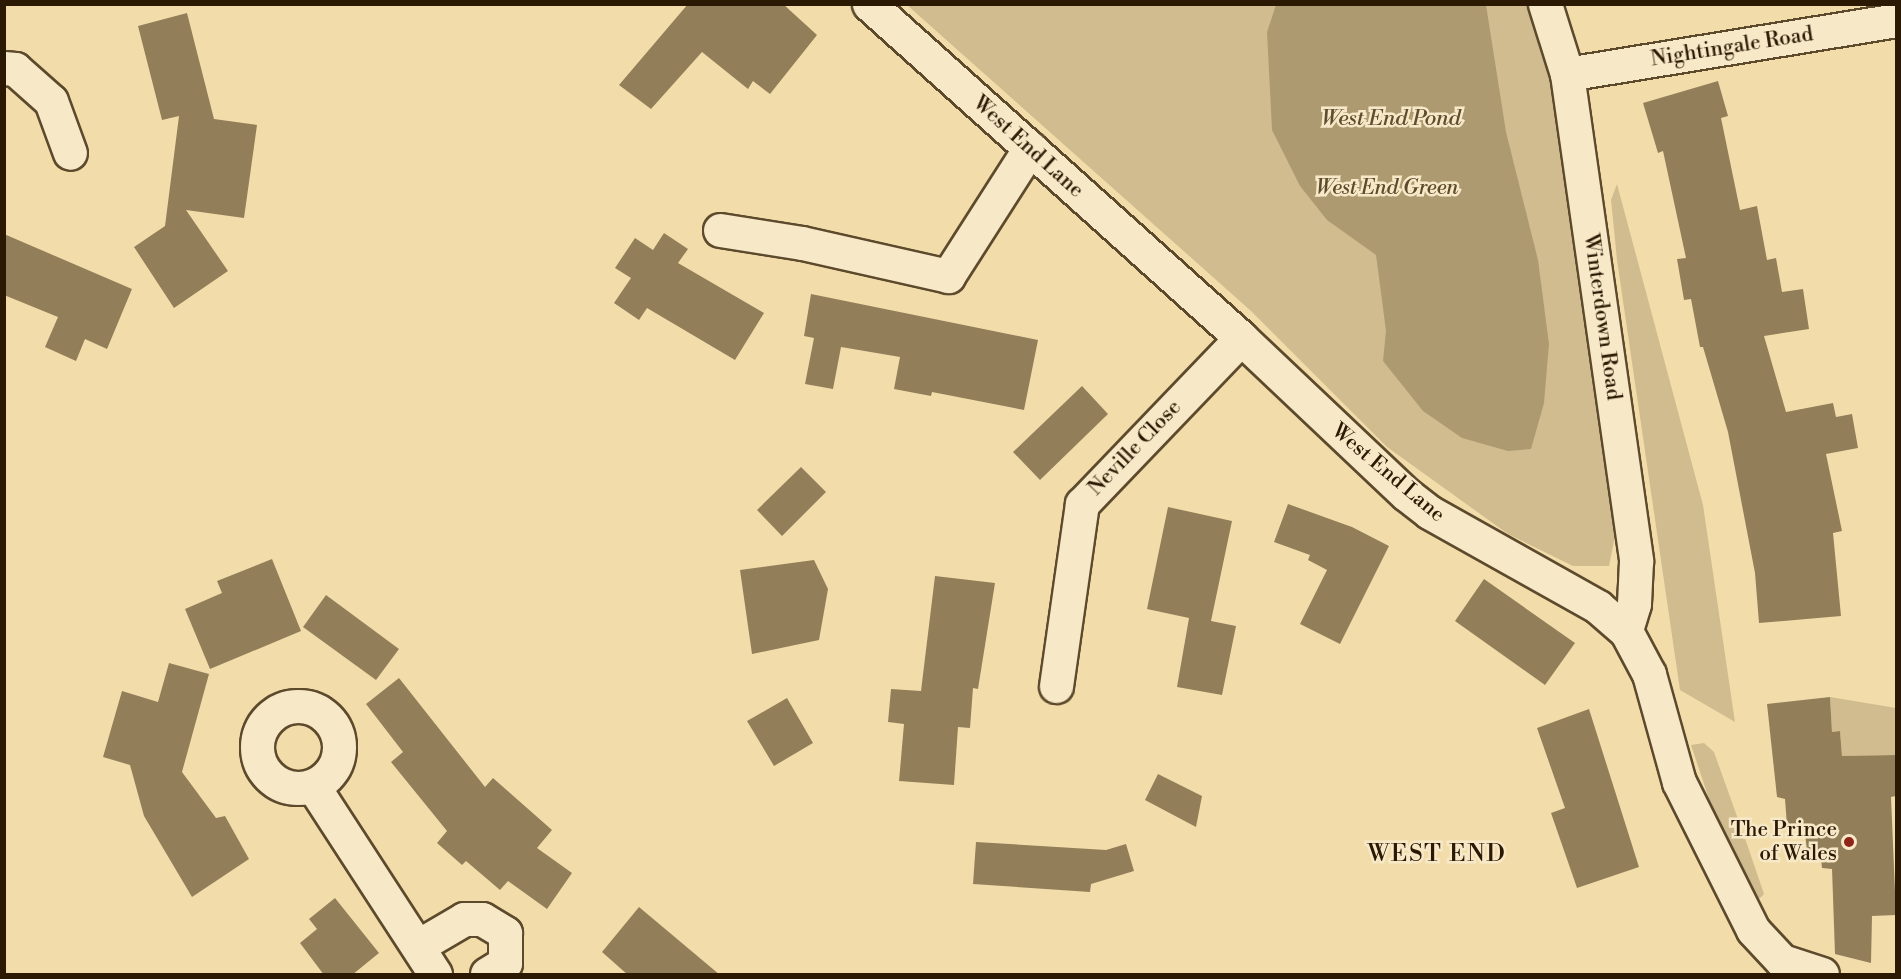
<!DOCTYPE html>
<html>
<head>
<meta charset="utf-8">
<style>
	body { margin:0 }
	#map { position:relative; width:1901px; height:979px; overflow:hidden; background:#f2ddaa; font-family:"Libre Bodoni",serif }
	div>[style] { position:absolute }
	.green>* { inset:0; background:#d0bc8e }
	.water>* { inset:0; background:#ae9a71 }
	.building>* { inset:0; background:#927f5a }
	.roads { filter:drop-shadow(2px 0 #5d4a2d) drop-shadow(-2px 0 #5d4a2d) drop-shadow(0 2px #5d4a2d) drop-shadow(0 -2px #5d4a2d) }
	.minor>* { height:33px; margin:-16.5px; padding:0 16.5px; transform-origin:16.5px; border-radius:16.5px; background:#f7e9c8 }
	.minor>.ring { margin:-16.5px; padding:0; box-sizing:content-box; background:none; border:33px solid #f7e9c8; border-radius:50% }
	.dots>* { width:16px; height:16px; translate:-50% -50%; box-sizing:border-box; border:3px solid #f7e9c8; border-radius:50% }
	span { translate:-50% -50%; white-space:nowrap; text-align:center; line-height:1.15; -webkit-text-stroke:5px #f7e9c8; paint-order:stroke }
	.street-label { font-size:21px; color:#2b1903 }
	.park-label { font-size:21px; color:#5d4a2d; font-style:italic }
	.poi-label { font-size:21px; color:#2b1903 }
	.right { translate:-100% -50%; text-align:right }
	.water-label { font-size:22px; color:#5f4d2f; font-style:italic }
	.quarter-label { font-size:24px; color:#2b1903; letter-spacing:1.5px }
	.frame { position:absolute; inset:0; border:6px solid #2b1903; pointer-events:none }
</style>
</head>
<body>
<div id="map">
	<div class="green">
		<div style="clip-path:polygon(907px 5px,1530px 5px,1558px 71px,1616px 531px,1609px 566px,1573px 566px,1508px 534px,1387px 447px,1251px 311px)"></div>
		<div style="clip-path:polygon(1617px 184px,1703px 505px,1735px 722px,1680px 690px,1617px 260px,1611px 200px)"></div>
		<div style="clip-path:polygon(1830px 697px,1896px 708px,1896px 755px,1842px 756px,1840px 731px,1832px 732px)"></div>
		<div style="clip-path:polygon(1704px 743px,1714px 752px,1748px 847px,1764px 894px,1758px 900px,1723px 841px,1691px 745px)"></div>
	</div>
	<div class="water">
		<div style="clip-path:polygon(1276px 5px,1486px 5px,1506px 132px,1538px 260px,1549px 344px,1544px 403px,1531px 449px,1508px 451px,1462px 438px,1423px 411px,1383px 361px,1386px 331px,1376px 255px,1327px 220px,1300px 186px,1272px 130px,1267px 32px)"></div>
	</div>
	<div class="building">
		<div style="clip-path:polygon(688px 4px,783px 4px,817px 35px,770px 94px,753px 81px,748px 89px,702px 52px,651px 109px,619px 85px)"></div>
		<div style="clip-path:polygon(187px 13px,214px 119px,257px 125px,244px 218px,186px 210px,228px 271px,174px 308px,134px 247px,165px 226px,179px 116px,162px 120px,138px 26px)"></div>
		<div style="clip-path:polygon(1718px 81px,1728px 116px,1721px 118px,1740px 210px,1757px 206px,1767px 260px,1776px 258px,1782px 292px,1803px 289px,1809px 329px,1764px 336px,1786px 412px,1833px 403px,1836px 417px,1852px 414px,1858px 448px,1826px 454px,1842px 531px,1833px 533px,1841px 616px,1759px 623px,1755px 573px,1728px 432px,1703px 347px,1700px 347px,1691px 299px,1684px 300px,1677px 259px,1686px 258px,1663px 151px,1658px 153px,1643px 103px)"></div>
		<div style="clip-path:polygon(664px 233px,688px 249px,678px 263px,764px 313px,735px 360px,647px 308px,639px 320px,614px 303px,631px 278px,615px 268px,635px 238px,653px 250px)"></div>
		<div style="clip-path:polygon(4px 234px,132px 289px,107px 349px,85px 339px,76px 361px,45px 347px,58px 317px,4px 295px)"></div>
		<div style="clip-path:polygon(811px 294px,1038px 340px,1024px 410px,932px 392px,931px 396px,894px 389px,900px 357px,841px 347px,833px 389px,805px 384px,814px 338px,804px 336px)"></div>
		<div style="clip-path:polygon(1082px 386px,1108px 414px,1040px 480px,1013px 452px)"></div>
		<div style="clip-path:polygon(801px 467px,826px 492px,782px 536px,757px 510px)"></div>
		<div style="clip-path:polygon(1288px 504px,1352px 527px,1389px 546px,1340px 644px,1300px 624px,1327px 570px,1308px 560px,1310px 555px,1274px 542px)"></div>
		<div style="clip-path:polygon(1168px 507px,1232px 521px,1211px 621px,1236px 626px,1222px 695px,1177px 687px,1189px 618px,1147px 609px)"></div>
		<div style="clip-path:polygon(272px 559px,301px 631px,210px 669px,185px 609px,222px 593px,217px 581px)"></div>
		<div style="clip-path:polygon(814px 560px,828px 589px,819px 640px,752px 654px,740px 570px)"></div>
		<div style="clip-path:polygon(935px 576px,995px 583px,978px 689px,973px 688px,970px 728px,958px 727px,954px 785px,899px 781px,904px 724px,888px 722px,891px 689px,921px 691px)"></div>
		<div style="clip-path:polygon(1484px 579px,1575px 643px,1545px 685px,1455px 621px)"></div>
		<div style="clip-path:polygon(326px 595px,399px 649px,376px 680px,303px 627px)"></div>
		<div style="clip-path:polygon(169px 663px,209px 674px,182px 772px,216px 818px,225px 816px,249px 859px,192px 897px,144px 816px,130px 765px,103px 757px,122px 691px,158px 702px)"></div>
		<div style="clip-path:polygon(399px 678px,485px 787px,493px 778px,552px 830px,537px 848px,572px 873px,547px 909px,508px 881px,500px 890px,466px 861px,462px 865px,437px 843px,447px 831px,391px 762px,403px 752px,366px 704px)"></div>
		<div style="clip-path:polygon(1830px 697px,1832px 732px,1840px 731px,1842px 756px,1896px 755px,1896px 796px,1891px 797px,1896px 915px,1872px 916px,1871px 963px,1835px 954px,1832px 869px,1822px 868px,1821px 858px,1808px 859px,1804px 825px,1787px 826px,1785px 799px,1777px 797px,1767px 704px)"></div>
		<div style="clip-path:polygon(787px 698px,813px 743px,774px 766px,747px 721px)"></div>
		<div style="clip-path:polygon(1589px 709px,1639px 867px,1577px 888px,1551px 813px,1565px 808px,1537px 728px)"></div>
		<div style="clip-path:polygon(1158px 774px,1202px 796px,1196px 827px,1145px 800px)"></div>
		<div style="clip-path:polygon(976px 842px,1106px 850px,1126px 844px,1134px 871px,1091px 884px,1090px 892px,973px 884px)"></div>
		<div style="clip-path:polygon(335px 898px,379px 953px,352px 975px,324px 975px,300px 943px,317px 929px,309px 919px)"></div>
		<div style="clip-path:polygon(639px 907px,720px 975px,628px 975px,602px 952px)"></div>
	</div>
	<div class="roads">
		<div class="minor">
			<div style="left:869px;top:4px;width:500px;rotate:41.9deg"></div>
			<div style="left:1241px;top:338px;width:227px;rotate:43.4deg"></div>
			<div style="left:1406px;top:494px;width:29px;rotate:38deg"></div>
			<div style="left:1429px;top:512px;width:194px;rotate:29.3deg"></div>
			<div style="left:1598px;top:607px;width:37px;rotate:41deg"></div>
			<div style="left:1626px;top:631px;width:49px;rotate:61.9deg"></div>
			<div style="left:1649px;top:674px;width:112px;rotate:74.5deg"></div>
			<div style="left:1679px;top:782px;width:165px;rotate:63.4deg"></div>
			<div style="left:1753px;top:930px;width:42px;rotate:46.9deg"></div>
			<div style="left:1782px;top:961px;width:42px;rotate:18deg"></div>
			<div style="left:1545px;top:4px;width:73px;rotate:72.6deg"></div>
			<div style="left:1567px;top:74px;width:492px;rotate:81.9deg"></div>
			<div style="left:1636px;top:561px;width:43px;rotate:92.7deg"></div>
			<div style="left:1634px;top:604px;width:28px;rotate:107deg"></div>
			<div style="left:4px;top:68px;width:11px;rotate:5deg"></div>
			<div style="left:15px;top:69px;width:48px;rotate:41.6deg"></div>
			<div style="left:51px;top:101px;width:55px;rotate:69.9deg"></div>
			<div style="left:1567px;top:74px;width:333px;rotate:-9.3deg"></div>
			<div style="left:720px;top:230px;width:83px;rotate:9deg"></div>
			<div style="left:802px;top:243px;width:150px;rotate:12.7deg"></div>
			<div style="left:948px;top:276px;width:152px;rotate:-57.4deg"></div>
			<div style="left:1056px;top:686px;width:184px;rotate:-81.9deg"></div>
			<div style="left:1082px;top:504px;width:230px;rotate:-46.2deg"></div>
			<div class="ring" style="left:257px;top:706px;width:49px;height:49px"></div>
			<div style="left:313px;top:786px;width:224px;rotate:57deg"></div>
			<div style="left:418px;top:946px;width:53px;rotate:-30.4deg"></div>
			<div style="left:464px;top:919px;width:18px"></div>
			<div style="left:482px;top:919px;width:27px;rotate:31deg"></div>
			<div style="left:505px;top:933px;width:30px;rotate:90deg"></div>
			<div style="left:505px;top:963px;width:21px;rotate:149deg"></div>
		</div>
	</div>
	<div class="dots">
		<div style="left:1849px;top:842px;background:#8f2418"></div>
	</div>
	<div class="street-label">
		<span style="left:1732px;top:47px;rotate:-9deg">Nightingale Road</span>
		<span style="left:1028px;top:147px;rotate:42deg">West End Lane</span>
		<span style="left:1602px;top:317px;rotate:82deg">Winterdown Road</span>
		<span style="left:1135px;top:448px;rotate:-46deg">Neville Close</span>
		<span style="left:1388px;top:473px;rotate:40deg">West End Lane</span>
	</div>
	<div class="park-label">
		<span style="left:1387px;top:188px">West End Green</span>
	</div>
	<div class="poi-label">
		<span class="right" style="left:1837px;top:842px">The Prince<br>of Wales</span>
	</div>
	<div class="water-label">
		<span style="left:1391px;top:119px">West End Pond</span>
	</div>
	<div class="quarter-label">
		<span style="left:1437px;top:855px">WEST END</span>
	</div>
	<div class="frame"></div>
</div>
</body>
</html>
